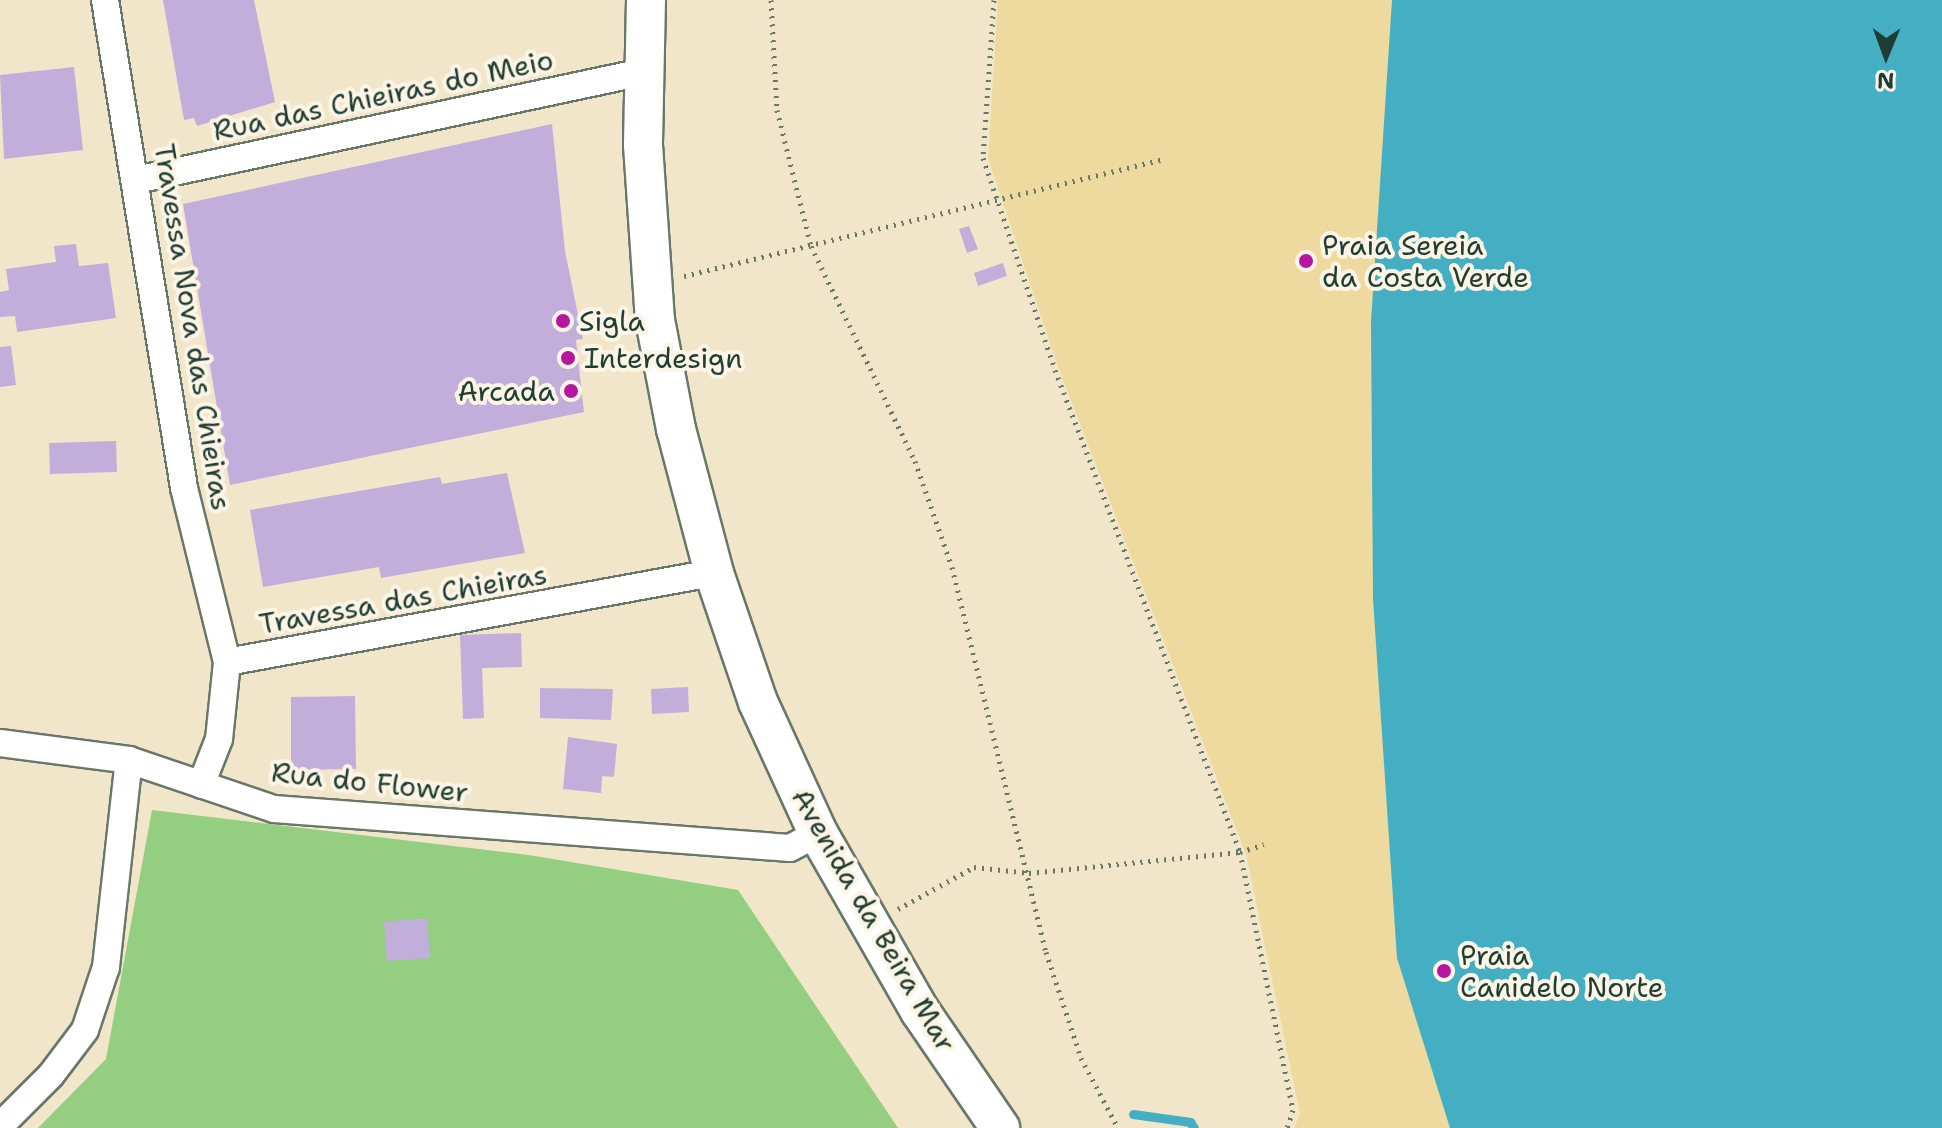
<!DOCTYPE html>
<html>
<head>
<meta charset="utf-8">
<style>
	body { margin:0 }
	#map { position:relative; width:1942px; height:1128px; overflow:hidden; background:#f1e6c9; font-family:"Shantell Sans",sans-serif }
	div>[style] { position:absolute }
	.green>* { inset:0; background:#94ce81 }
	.sand>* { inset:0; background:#eeda9e }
	.water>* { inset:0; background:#44afc2 }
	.stream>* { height:9px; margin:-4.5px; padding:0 4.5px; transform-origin:4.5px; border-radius:4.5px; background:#44afc2 }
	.building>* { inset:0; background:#c2aeda }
	.path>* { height:5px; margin-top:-2.5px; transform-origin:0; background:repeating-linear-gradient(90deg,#687868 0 2px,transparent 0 8px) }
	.roads { filter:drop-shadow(2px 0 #687868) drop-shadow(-2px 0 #687868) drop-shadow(0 2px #687868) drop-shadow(0 -2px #687868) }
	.street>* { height:26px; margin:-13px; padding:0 13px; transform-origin:13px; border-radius:13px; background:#fff }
	.secondary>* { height:38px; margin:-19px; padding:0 19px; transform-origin:19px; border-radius:19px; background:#fff }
	.dots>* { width:22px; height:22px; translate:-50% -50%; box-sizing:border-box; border:4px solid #fcf5e5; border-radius:50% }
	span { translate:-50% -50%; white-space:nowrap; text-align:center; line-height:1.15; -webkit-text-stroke:8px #fcf5e5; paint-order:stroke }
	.street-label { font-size:28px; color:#1f3d34 }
	.poi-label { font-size:28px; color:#1f3d34 }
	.left { translate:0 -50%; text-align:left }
	.right { translate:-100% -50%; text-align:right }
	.north { position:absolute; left:1846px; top:16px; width:80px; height:80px; -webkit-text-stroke:6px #fcf5e5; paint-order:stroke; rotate:181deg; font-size:22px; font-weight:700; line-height:32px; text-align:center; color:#1f3d34 }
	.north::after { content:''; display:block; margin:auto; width:28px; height:36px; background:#1f3d34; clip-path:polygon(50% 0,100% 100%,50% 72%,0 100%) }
</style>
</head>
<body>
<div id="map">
	<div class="green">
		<div style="clip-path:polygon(152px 810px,529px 855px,738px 890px,898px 1128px,38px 1128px,106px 1059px)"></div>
	</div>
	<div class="sand">
		<div style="clip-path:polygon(998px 0,1589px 0,1588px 1128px,1294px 1128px,1300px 1114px,1246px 854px,1057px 364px,988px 158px)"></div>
	</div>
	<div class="water">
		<div style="clip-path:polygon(1392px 0,1942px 0,1942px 1128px,1450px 1128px,1397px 958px,1373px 599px,1371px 322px)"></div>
	</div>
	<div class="stream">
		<div style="left:1133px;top:1114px;width:58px;rotate:8deg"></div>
		<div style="left:1190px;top:1122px;width:7px;rotate:56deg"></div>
	</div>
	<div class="building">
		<div style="clip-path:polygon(163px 0,254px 0,275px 102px,197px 126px,194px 118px,184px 120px)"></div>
		<div style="clip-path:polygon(74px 67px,83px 150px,4px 159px,0 75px)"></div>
		<div style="clip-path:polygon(552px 124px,565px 251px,583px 339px,576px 340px,584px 412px,230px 485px,183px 204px)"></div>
		<div style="clip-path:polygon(969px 226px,978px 249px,967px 253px,959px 229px)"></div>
		<div style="clip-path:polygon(76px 244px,79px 266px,108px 263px,116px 318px,17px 332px,15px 316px,0 317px,0 292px,9px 290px,6px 269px,56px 262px,54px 246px)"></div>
		<div style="clip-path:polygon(1003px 263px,1007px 276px,978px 286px,974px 273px)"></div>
		<div style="clip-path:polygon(11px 346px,16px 385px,0 387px,0 347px)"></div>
		<div style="clip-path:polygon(116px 441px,117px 472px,50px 474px,49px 443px)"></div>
		<div style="clip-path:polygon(507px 473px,525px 553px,381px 578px,379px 567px,263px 587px,250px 510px,440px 477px,442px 484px)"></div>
		<div style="clip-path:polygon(521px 633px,522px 667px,482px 668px,484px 718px,463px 719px,460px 635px)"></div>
		<div style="clip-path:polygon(688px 687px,689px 712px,652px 714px,651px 689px)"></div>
		<div style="clip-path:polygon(540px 688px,613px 689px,611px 720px,540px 718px)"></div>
		<div style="clip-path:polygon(355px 696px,356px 769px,291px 770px,291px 697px)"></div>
		<div style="clip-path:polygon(568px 737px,617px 744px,614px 777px,602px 776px,601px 793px,563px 789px)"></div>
		<div style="clip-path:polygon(427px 918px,430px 958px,387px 961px,384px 922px)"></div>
	</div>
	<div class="path">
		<div style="left:771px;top:0;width:110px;rotate:86.9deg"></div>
		<div style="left:777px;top:110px;width:140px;rotate:76deg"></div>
		<div style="left:811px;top:246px;width:239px;rotate:64.2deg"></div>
		<div style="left:915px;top:461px;width:112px;rotate:70.8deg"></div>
		<div style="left:952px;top:567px;width:396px;rotate:76.3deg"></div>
		<div style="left:1046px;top:952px;width:112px;rotate:71.7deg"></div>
		<div style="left:1081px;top:1058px;width:79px;rotate:62.1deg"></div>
		<div style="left:994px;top:0;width:158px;rotate:94deg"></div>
		<div style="left:983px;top:158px;width:224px;rotate:71.2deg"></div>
		<div style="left:1055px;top:370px;width:516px;rotate:69deg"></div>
		<div style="left:1240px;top:852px;width:263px;rotate:78.4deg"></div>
		<div style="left:1293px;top:1110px;width:19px;rotate:108deg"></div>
		<div style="left:684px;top:276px;width:494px;rotate:-13.7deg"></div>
		<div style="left:898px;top:909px;width:87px;rotate:-28.9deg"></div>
		<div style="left:974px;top:867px;width:55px;rotate:6.2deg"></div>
		<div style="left:1029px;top:873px;width:212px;rotate:-5.7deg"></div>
		<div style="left:1240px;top:852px;width:25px;rotate:-18deg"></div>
	</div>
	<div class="roads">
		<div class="street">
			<div style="left:105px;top:0;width:494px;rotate:80.8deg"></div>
			<div style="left:184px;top:488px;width:179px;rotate:76.1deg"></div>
			<div style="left:227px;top:662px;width:77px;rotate:95.9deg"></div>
			<div style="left:219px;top:739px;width:49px;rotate:111.4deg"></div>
			<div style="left:136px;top:180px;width:518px;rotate:-12.03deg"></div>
			<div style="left:227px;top:662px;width:495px;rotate:-10.4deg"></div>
			<div style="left:0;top:743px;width:130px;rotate:7.5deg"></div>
			<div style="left:129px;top:760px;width:153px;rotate:18.7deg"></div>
			<div style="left:274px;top:809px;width:517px;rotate:4.32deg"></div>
			<div style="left:790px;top:848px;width:32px;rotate:-28deg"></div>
			<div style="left:0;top:1126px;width:72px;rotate:-45deg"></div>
			<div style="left:51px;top:1075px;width:56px;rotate:-52.9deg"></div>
			<div style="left:85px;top:1030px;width:66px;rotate:-71.6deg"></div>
			<div style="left:106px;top:967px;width:208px;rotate:-83.7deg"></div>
		</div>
		<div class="secondary">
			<div style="left:646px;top:0;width:145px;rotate:91.2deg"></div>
			<div style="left:643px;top:145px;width:175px;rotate:86.1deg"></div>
			<div style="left:655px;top:320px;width:111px;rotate:79.1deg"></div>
			<div style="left:676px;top:429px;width:149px;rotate:75.2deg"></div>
			<div style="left:714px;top:573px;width:136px;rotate:71.2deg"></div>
			<div style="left:758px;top:702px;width:144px;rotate:65.4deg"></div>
			<div style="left:818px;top:833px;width:205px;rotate:60.2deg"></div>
			<div style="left:920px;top:1011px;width:142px;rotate:55.6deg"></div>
		</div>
	</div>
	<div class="dots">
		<div style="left:1306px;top:261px;background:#b5179e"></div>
		<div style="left:563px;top:321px;background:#b5179e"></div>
		<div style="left:568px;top:358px;background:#b5179e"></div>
		<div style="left:571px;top:391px;background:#b5179e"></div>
		<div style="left:1444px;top:971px;background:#b5179e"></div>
	</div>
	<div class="street-label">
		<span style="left:383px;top:95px;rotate:-12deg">Rua das Chieiras do Meio</span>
		<span style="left:193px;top:327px;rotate:81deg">Travessa Nova das Chieiras</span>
		<span style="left:403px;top:599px;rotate:-10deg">Travessa das Chieiras</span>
		<span style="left:370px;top:782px;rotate:6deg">Rua do Flower</span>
		<span style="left:874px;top:920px;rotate:60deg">Avenida da Beira Mar</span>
	</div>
	<div class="poi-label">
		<span class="left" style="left:1322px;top:261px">Praia Sereia<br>da Costa Verde</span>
		<span class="left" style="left:579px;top:321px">Sigla</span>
		<span class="left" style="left:584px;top:358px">Interdesign</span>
		<span class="right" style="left:555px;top:391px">Arcada</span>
		<span class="left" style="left:1460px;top:971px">Praia<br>Canidelo Norte</span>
	</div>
	<div class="north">N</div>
</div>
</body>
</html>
